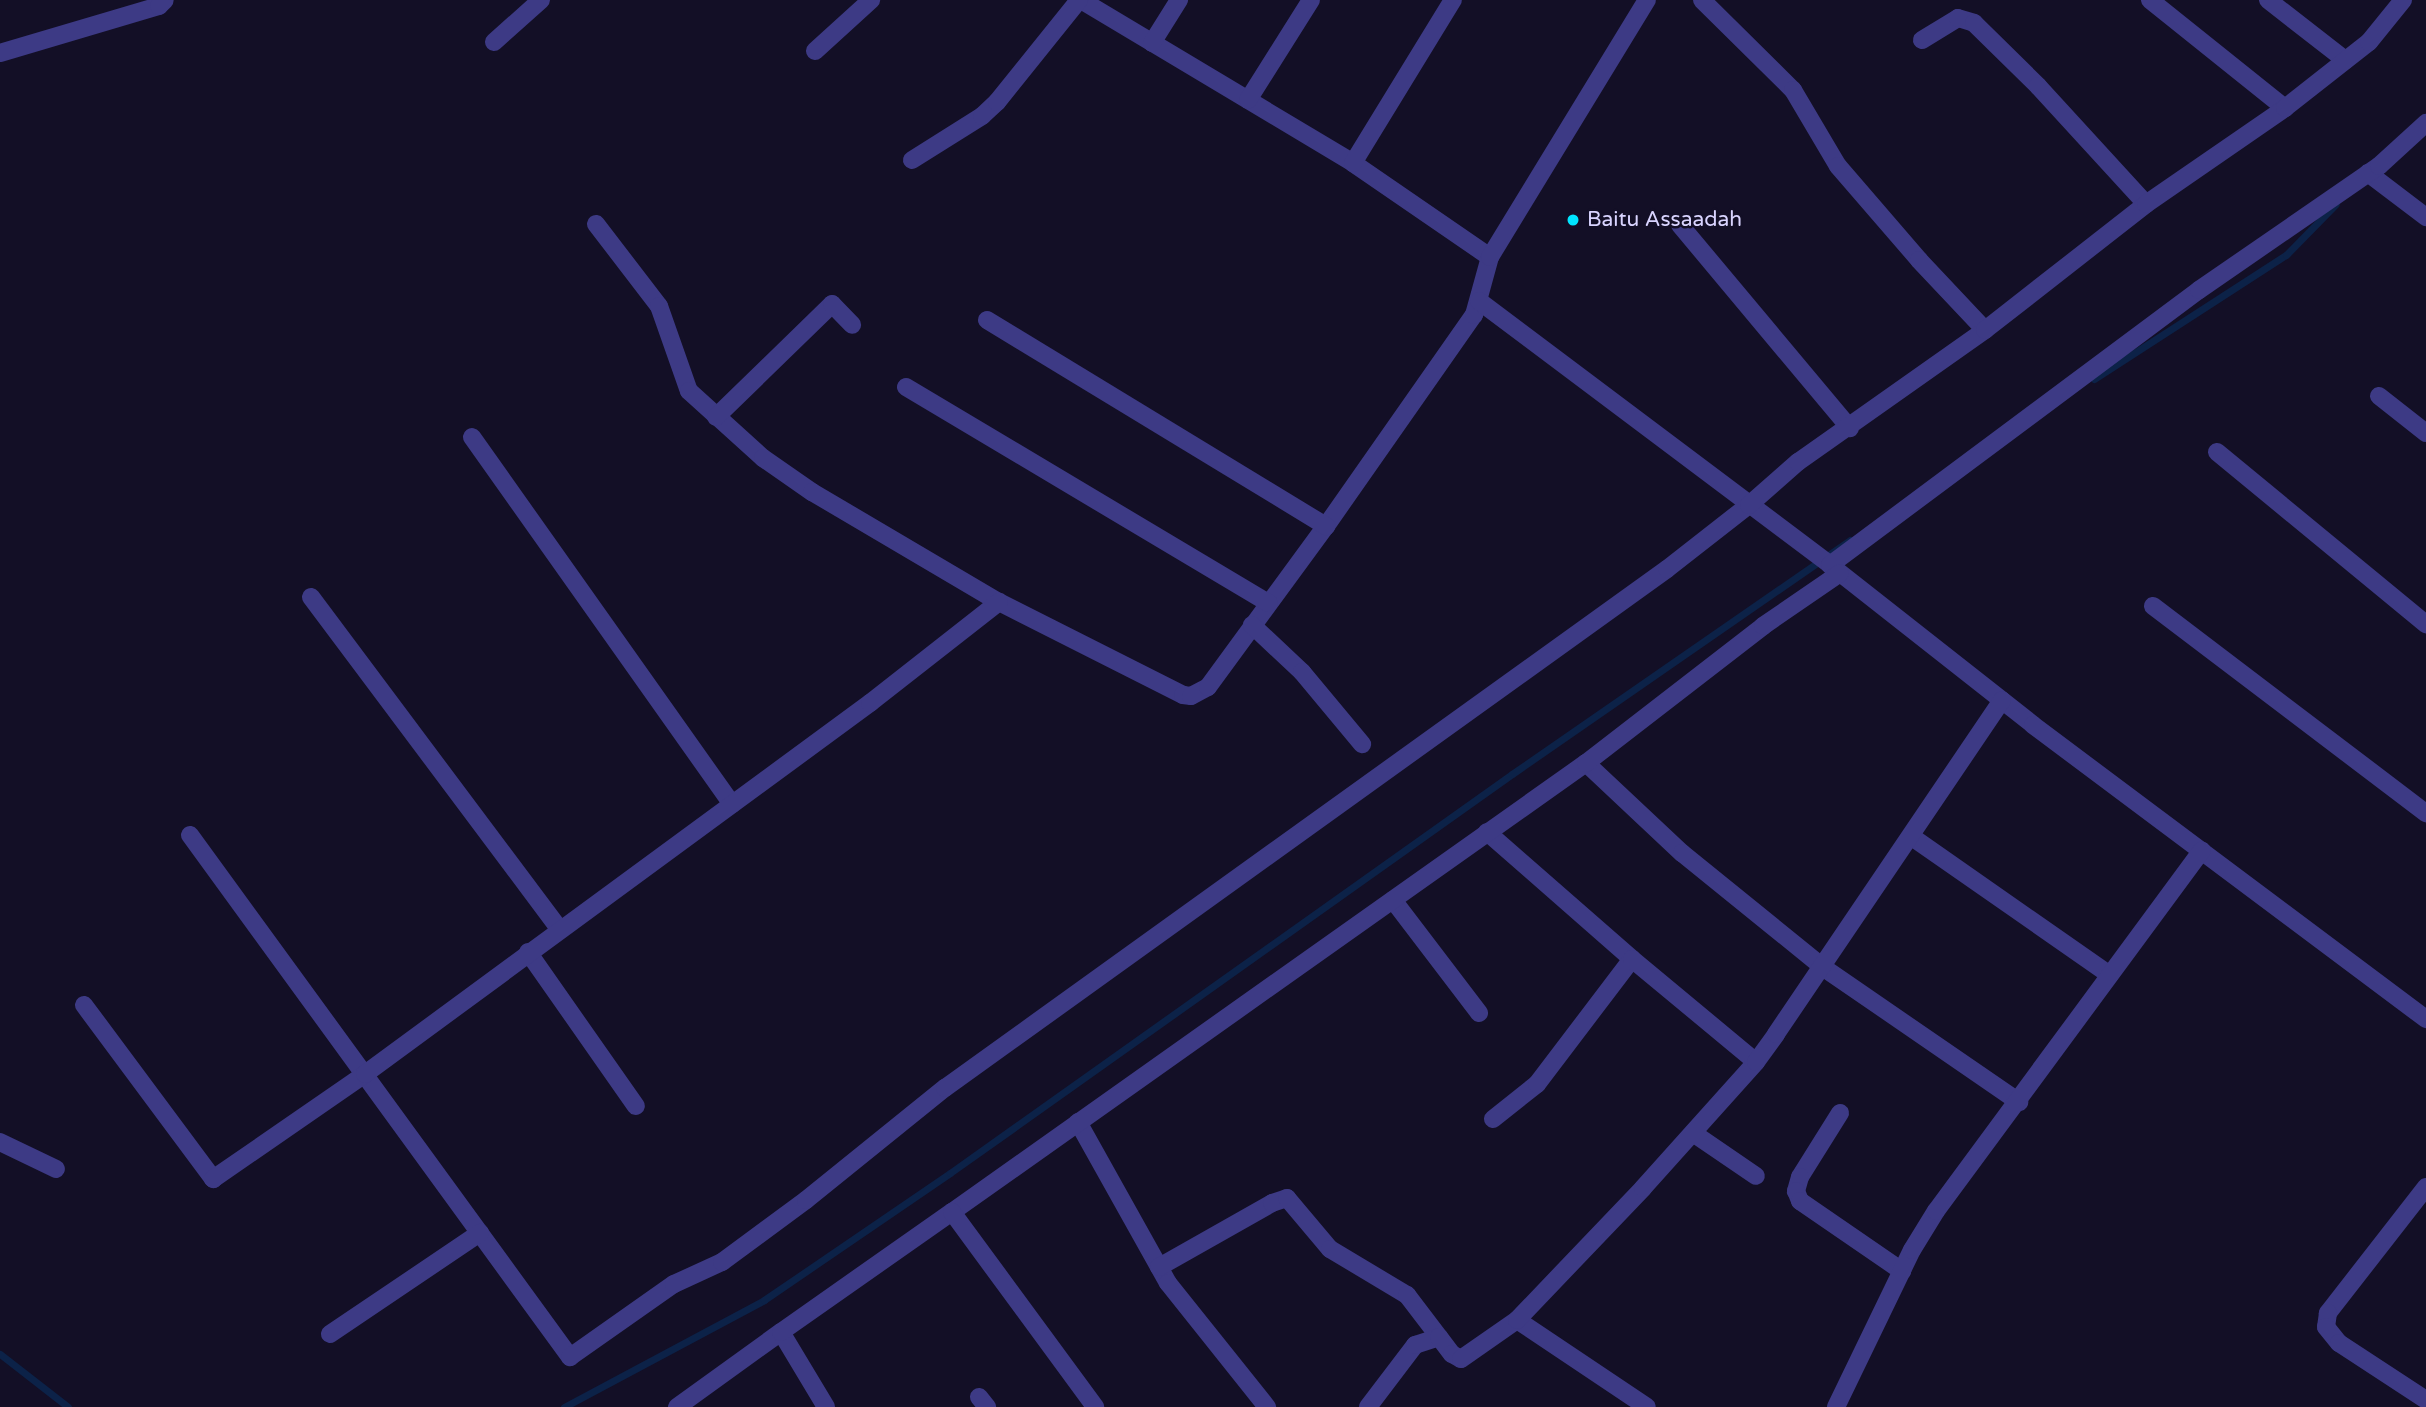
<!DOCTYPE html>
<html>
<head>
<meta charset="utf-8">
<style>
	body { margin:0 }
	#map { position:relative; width:2426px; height:1407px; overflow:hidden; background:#130f26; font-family:"Varela Round",sans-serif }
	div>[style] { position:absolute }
	.stream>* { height:7px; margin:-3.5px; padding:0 3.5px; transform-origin:3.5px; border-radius:3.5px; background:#0c2248 }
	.minor>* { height:18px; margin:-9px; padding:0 9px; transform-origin:9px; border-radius:9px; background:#3d3a85 }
	.dots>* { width:19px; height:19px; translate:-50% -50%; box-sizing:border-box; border:4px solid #130f26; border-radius:50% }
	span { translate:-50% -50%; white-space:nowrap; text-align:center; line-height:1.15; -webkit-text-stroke:5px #130f26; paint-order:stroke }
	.poi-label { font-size:21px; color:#d9d4ff }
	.left { translate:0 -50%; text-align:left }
</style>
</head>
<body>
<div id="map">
	<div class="stream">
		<div style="left:2094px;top:379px;width:229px;rotate:-32.9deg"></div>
		<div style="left:2286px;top:255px;width:71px;rotate:-45.6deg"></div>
		<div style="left:0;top:1354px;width:86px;rotate:37.9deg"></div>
		<div style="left:564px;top:1407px;width:227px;rotate:-28.1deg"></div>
		<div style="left:764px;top:1300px;width:225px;rotate:-34.3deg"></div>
		<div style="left:950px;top:1173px;width:689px;rotate:-35.37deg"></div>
		<div style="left:1512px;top:774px;width:411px;rotate:-34.7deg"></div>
	</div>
	<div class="minor">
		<div style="left:1081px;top:0;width:317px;rotate:30.9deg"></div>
		<div style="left:1353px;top:163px;width:166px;rotate:34.5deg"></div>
		<div style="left:1702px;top:0;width:128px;rotate:44.7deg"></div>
		<div style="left:1793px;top:90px;width:88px;rotate:59.4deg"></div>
		<div style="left:1838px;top:166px;width:124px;rotate:49.2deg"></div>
		<div style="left:1919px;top:260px;width:96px;rotate:46.7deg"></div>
		<div style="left:2150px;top:0;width:173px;rotate:38.7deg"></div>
		<div style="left:2268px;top:0;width:98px;rotate:37.9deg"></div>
		<div style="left:1922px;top:40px;width:42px;rotate:-31.4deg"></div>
		<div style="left:1958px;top:18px;width:17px;rotate:17deg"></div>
		<div style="left:1974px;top:23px;width:90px;rotate:44.5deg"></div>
		<div style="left:2038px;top:86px;width:160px;rotate:47.5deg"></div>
		<div style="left:494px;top:42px;width:63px;rotate:-41.8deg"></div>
		<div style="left:1152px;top:43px;width:51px;rotate:-57.9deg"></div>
		<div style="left:815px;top:51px;width:76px;rotate:-42.3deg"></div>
		<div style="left:0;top:53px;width:166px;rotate:-16.5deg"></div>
		<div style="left:159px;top:6px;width:8px;rotate:-45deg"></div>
		<div style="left:1248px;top:100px;width:118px;rotate:-57.8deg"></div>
		<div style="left:912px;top:160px;width:83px;rotate:-32.2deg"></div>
		<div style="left:982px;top:116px;width:21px;rotate:-43deg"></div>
		<div style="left:997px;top:102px;width:131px;rotate:-51.2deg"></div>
		<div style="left:1353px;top:163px;width:191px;rotate:-58.5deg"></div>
		<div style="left:2368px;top:173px;width:73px;rotate:37.2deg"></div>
		<div style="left:596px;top:224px;width:103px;rotate:52.5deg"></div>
		<div style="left:659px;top:306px;width:90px;rotate:70.6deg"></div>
		<div style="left:689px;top:391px;width:100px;rotate:42.2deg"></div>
		<div style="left:763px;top:458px;width:60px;rotate:34.8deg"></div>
		<div style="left:812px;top:492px;width:217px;rotate:30.5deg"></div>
		<div style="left:999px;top:602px;width:206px;rotate:26.8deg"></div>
		<div style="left:1183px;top:695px;width:8px;rotate:7deg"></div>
		<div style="left:1191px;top:696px;width:19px;rotate:-28deg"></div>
		<div style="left:1208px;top:687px;width:200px;rotate:-53.8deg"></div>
		<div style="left:1326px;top:526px;width:258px;rotate:-55deg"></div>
		<div style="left:1474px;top:315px;width:60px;rotate:-74.6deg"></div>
		<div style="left:1490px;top:257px;width:301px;rotate:-58.6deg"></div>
		<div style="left:1680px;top:225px;width:265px;rotate:50.1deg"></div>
		<div style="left:1479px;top:301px;width:439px;rotate:36.9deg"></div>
		<div style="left:1830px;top:565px;width:258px;rotate:38.2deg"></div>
		<div style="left:2033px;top:725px;width:491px;rotate:36.8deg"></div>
		<div style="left:987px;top:320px;width:397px;rotate:31.3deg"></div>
		<div style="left:906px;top:387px;width:422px;rotate:30.8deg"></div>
		<div style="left:2379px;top:396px;width:60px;rotate:38.2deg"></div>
		<div style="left:716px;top:417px;width:162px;rotate:-44.2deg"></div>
		<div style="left:832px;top:304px;width:29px;rotate:46deg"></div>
		<div style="left:472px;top:437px;width:450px;rotate:54.7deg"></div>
		<div style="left:2217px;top:452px;width:271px;rotate:39.5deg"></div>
		<div style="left:1830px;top:565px;width:460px;rotate:-36.7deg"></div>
		<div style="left:2199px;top:290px;width:219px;rotate:-34.6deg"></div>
		<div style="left:2379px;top:166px;width:64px;rotate:-42.5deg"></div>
		<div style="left:311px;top:597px;width:414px;rotate:53.2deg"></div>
		<div style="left:2153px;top:606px;width:343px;rotate:37.2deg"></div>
		<div style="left:1252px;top:625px;width:69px;rotate:43.2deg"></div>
		<div style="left:1302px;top:672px;width:94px;rotate:50.2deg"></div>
		<div style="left:1586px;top:763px;width:132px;rotate:43.2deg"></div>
		<div style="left:1682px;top:853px;width:183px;rotate:39deg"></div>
		<div style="left:1824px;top:968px;width:237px;rotate:34.5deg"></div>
		<div style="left:1487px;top:832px;width:193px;rotate:41.2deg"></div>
		<div style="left:190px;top:835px;width:646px;rotate:53.95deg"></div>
		<div style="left:570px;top:1357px;width:127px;rotate:-35.1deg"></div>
		<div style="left:674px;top:1284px;width:53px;rotate:-24.6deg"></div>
		<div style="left:722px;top:1262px;width:104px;rotate:-36.4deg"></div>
		<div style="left:806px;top:1200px;width:179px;rotate:-38.9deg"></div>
		<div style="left:945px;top:1088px;width:889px;rotate:-35.71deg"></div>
		<div style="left:1667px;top:569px;width:104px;rotate:-38deg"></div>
		<div style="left:1749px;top:505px;width:65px;rotate:-41.3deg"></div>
		<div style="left:1798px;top:462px;width:229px;rotate:-35.2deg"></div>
		<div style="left:1985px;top:330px;width:204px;rotate:-38deg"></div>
		<div style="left:2146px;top:204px;width:169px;rotate:-34.6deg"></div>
		<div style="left:2285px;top:108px;width:107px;rotate:-38.2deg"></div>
		<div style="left:2369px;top:42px;width:54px;rotate:-51deg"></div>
		<div style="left:1912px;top:837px;width:241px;rotate:34.9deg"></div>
		<div style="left:1393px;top:900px;width:142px;rotate:52.7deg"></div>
		<div style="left:528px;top:952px;width:188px;rotate:55deg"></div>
		<div style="left:84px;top:1005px;width:217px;rotate:53.4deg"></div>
		<div style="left:213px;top:1179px;width:185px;rotate:-34.6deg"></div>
		<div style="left:365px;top:1074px;width:627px;rotate:-36.3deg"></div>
		<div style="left:870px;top:703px;width:164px;rotate:-38.1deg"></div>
		<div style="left:1840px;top:1113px;width:75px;rotate:122deg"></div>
		<div style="left:1800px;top:1177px;width:15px;rotate:106deg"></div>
		<div style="left:1796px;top:1191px;width:11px;rotate:68deg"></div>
		<div style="left:1800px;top:1201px;width:124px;rotate:34.5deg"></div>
		<div style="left:1493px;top:1119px;width:56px;rotate:-38.5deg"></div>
		<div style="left:1537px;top:1084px;width:157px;rotate:-52.8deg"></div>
		<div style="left:1632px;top:959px;width:161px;rotate:39.7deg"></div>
		<div style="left:1078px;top:1122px;width:184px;rotate:60.8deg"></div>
		<div style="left:1168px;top:1283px;width:159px;rotate:51.4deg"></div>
		<div style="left:1693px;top:1133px;width:76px;rotate:34.3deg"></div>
		<div style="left:0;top:1142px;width:62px;rotate:25.7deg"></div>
		<div style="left:2426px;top:1187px;width:160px;rotate:127.9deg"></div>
		<div style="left:2328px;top:1313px;width:14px;rotate:98deg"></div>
		<div style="left:2326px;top:1327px;width:21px;rotate:51deg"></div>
		<div style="left:2339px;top:1343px;width:104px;rotate:33.2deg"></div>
		<div style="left:952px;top:1212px;width:777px;rotate:-35.31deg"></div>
		<div style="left:1586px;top:763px;width:224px;rotate:-37.7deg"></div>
		<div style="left:1763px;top:626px;width:93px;rotate:-34.5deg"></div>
		<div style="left:1159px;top:1267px;width:130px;rotate:-29.5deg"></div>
		<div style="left:1272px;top:1203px;width:16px;rotate:-18deg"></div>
		<div style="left:1287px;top:1198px;width:67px;rotate:49.9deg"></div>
		<div style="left:1330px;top:1249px;width:90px;rotate:30.9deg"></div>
		<div style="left:1407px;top:1295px;width:53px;rotate:52.7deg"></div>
		<div style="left:1517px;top:1320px;width:156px;rotate:33.8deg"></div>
		<div style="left:330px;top:1334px;width:181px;rotate:-34deg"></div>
		<div style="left:979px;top:1397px;width:13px;rotate:51deg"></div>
		<div style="left:677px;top:1407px;width:128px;rotate:-35.8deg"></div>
		<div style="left:826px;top:1407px;width:87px;rotate:-121deg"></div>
		<div style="left:781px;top:1332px;width:209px;rotate:-35.1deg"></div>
		<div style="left:952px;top:1212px;width:242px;rotate:53.7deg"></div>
		<div style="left:1368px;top:1407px;width:78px;rotate:-52.8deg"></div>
		<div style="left:1415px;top:1345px;width:25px;rotate:-18deg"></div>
		<div style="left:1439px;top:1337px;width:21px;rotate:53deg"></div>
		<div style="left:1452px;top:1354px;width:10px;rotate:29deg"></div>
		<div style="left:1461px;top:1359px;width:68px;rotate:-34.9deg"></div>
		<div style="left:1517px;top:1320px;width:182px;rotate:-46.3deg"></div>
		<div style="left:1643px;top:1188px;width:169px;rotate:-48.1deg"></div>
		<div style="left:1756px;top:1062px;width:34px;rotate:-54deg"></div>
		<div style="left:1776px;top:1034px;width:403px;rotate:-55.9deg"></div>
		<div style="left:1836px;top:1407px;width:174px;rotate:-64.2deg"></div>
		<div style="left:1912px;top:1250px;width:46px;rotate:-58.4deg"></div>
		<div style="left:1936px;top:1211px;width:448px;rotate:-53.6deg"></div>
	</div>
	<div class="dots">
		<div style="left:1573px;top:220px;background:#00e5ff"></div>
	</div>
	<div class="poi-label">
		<span class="left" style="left:1587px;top:220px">Baitu Assaadah</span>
	</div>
</div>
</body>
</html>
